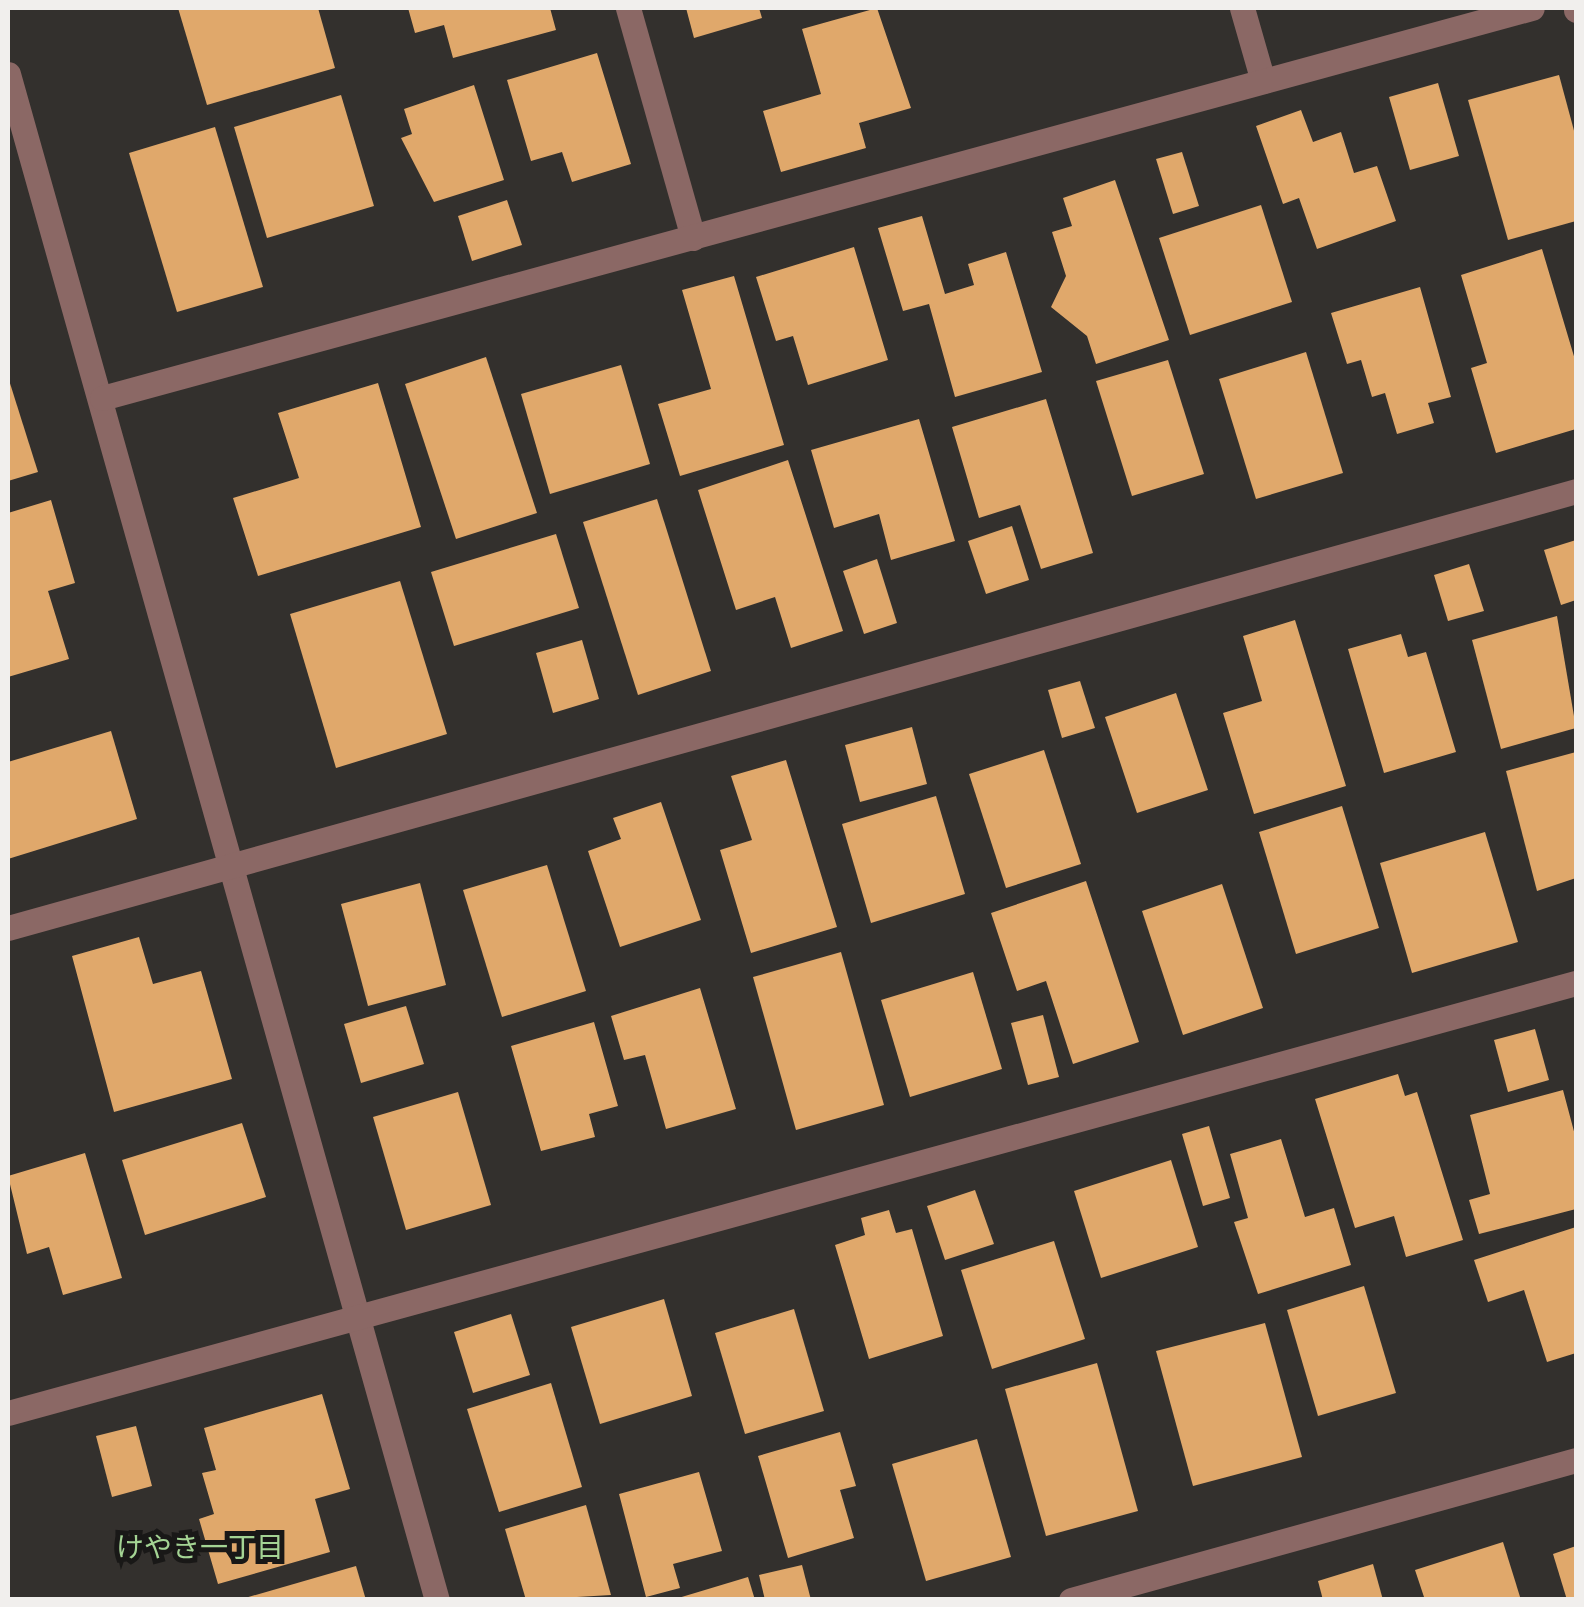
<!DOCTYPE html>
<html>
<head>
<meta charset="utf-8">
<style>
	body { margin:0 }
	#map { position:relative; width:1584px; height:1607px; overflow:hidden; background:#33302d; font-family:Commissioner,"Noto Sans JP",sans-serif }
	div>[style] { position:absolute }
	.building>* { inset:0; background:#e0a86b }
	.minor>* { height:25px; margin:-12.5px; padding:0 12.5px; transform-origin:12.5px; border-radius:12.5px; background:#8b6865 }
	span { translate:-50% -50%; white-space:nowrap; text-align:center; line-height:1.15; -webkit-text-stroke:10px #191817; paint-order:stroke }
	.neighbourhood-label { font-size:28px; color:#a4d494 }
	.frame { position:absolute; inset:0; border:10px solid #f1efed; pointer-events:none }
</style>
</head>
<body>
<div id="map">
	<div class="building">
		<div style="clip-path:polygon(178px 8px,318px 8px,335px 68px,207px 105px)"></div>
		<div style="clip-path:polygon(408px 8px,550px 8px,556px 30px,453px 58px,444px 25px,415px 33px)"></div>
		<div style="clip-path:polygon(686px 8px,759px 8px,762px 18px,694px 38px)"></div>
		<div style="clip-path:polygon(877px 8px,911px 108px,859px 123px,866px 148px,781px 172px,763px 111px,821px 94px,802px 29px)"></div>
		<div style="clip-path:polygon(597px 53px,631px 164px,572px 182px,562px 152px,531px 161px,507px 80px)"></div>
		<div style="clip-path:polygon(1559px 75px,1576px 138px,1576px 221px,1508px 240px,1468px 100px)"></div>
		<div style="clip-path:polygon(1438px 83px,1459px 156px,1410px 170px,1389px 97px)"></div>
		<div style="clip-path:polygon(474px 85px,504px 180px,434px 202px,401px 138px,412px 134px,404px 109px)"></div>
		<div style="clip-path:polygon(341px 95px,374px 206px,267px 238px,234px 127px)"></div>
		<div style="clip-path:polygon(1301px 110px,1313px 142px,1341px 132px,1354px 173px,1377px 166px,1396px 221px,1317px 249px,1299px 198px,1283px 204px,1256px 126px)"></div>
		<div style="clip-path:polygon(215px 127px,263px 287px,177px 312px,129px 153px)"></div>
		<div style="clip-path:polygon(1182px 152px,1199px 206px,1173px 214px,1156px 159px)"></div>
		<div style="clip-path:polygon(1115px 180px,1169px 340px,1096px 364px,1087px 336px,1051px 307px,1066px 276px,1052px 232px,1072px 226px,1063px 198px)"></div>
		<div style="clip-path:polygon(507px 200px,522px 245px,472px 261px,458px 216px)"></div>
		<div style="clip-path:polygon(1261px 205px,1292px 302px,1190px 335px,1159px 238px)"></div>
		<div style="clip-path:polygon(922px 216px,945px 294px,974px 285px,968px 264px,1006px 252px,1042px 372px,955px 397px,929px 304px,903px 311px,878px 228px)"></div>
		<div style="clip-path:polygon(854px 247px,888px 360px,808px 385px,793px 336px,776px 341px,756px 277px)"></div>
		<div style="clip-path:polygon(1542px 249px,1576px 363px,1576px 429px,1496px 453px,1471px 368px,1487px 363px,1461px 275px)"></div>
		<div style="clip-path:polygon(734px 276px,784px 445px,680px 476px,658px 404px,711px 389px,682px 290px)"></div>
		<div style="clip-path:polygon(1420px 287px,1451px 397px,1428px 403px,1434px 423px,1397px 434px,1385px 393px,1372px 397px,1361px 360px,1347px 364px,1331px 313px)"></div>
		<div style="clip-path:polygon(1306px 352px,1343px 473px,1256px 499px,1219px 379px)"></div>
		<div style="clip-path:polygon(486px 357px,537px 513px,456px 539px,405px 384px)"></div>
		<div style="clip-path:polygon(1168px 360px,1204px 474px,1132px 496px,1096px 381px)"></div>
		<div style="clip-path:polygon(621px 365px,650px 464px,550px 494px,521px 394px)"></div>
		<div style="clip-path:polygon(8px 377px,38px 472px,8px 481px)"></div>
		<div style="clip-path:polygon(378px 383px,421px 527px,258px 576px,233px 498px,299px 478px,278px 413px)"></div>
		<div style="clip-path:polygon(1046px 399px,1093px 553px,1041px 569px,1020px 505px,979px 518px,952px 427px)"></div>
		<div style="clip-path:polygon(919px 419px,955px 541px,891px 560px,879px 514px,834px 528px,811px 450px)"></div>
		<div style="clip-path:polygon(788px 460px,843px 631px,791px 648px,775px 597px,736px 610px,698px 490px)"></div>
		<div style="clip-path:polygon(657px 499px,711px 671px,638px 695px,583px 522px)"></div>
		<div style="clip-path:polygon(51px 500px,75px 583px,48px 591px,69px 659px,8px 677px,8px 513px)"></div>
		<div style="clip-path:polygon(1012px 526px,1029px 580px,986px 594px,968px 541px)"></div>
		<div style="clip-path:polygon(556px 534px,579px 608px,454px 646px,431px 572px)"></div>
		<div style="clip-path:polygon(1576px 540px,1576px 600px,1561px 605px,1544px 550px)"></div>
		<div style="clip-path:polygon(877px 559px,897px 623px,864px 634px,843px 571px)"></div>
		<div style="clip-path:polygon(1469px 564px,1484px 611px,1448px 621px,1434px 575px)"></div>
		<div style="clip-path:polygon(400px 581px,447px 734px,336px 768px,290px 614px)"></div>
		<div style="clip-path:polygon(1557px 616px,1576px 728px,1501px 749px,1472px 640px)"></div>
		<div style="clip-path:polygon(1295px 620px,1346px 786px,1254px 814px,1223px 713px,1262px 701px,1243px 636px)"></div>
		<div style="clip-path:polygon(1401px 634px,1408px 657px,1426px 652px,1456px 752px,1384px 773px,1348px 649px)"></div>
		<div style="clip-path:polygon(582px 640px,599px 699px,553px 713px,536px 653px)"></div>
		<div style="clip-path:polygon(1080px 681px,1095px 728px,1062px 738px,1048px 690px)"></div>
		<div style="clip-path:polygon(1176px 693px,1208px 790px,1137px 813px,1105px 717px)"></div>
		<div style="clip-path:polygon(912px 727px,927px 784px,860px 802px,845px 745px)"></div>
		<div style="clip-path:polygon(111px 731px,137px 819px,8px 859px,8px 762px)"></div>
		<div style="clip-path:polygon(1044px 750px,1081px 864px,1006px 888px,969px 774px)"></div>
		<div style="clip-path:polygon(1576px 752px,1576px 878px,1537px 891px,1506px 771px)"></div>
		<div style="clip-path:polygon(786px 760px,837px 927px,751px 953px,720px 850px,752px 840px,731px 776px)"></div>
		<div style="clip-path:polygon(936px 796px,965px 894px,871px 923px,842px 824px)"></div>
		<div style="clip-path:polygon(661px 802px,701px 920px,620px 947px,588px 851px,621px 839px,613px 818px)"></div>
		<div style="clip-path:polygon(1342px 806px,1379px 928px,1296px 954px,1259px 832px)"></div>
		<div style="clip-path:polygon(1485px 832px,1518px 942px,1412px 973px,1380px 863px)"></div>
		<div style="clip-path:polygon(547px 865px,586px 991px,502px 1017px,463px 890px)"></div>
		<div style="clip-path:polygon(1086px 881px,1139px 1042px,1073px 1064px,1046px 981px,1017px 991px,991px 913px)"></div>
		<div style="clip-path:polygon(420px 883px,446px 985px,368px 1006px,341px 904px)"></div>
		<div style="clip-path:polygon(1222px 884px,1263px 1008px,1183px 1035px,1142px 911px)"></div>
		<div style="clip-path:polygon(139px 937px,153px 984px,201px 971px,232px 1079px,114px 1112px,72px 956px)"></div>
		<div style="clip-path:polygon(841px 952px,884px 1105px,796px 1130px,753px 977px)"></div>
		<div style="clip-path:polygon(973px 972px,1002px 1069px,910px 1097px,881px 1000px)"></div>
		<div style="clip-path:polygon(700px 988px,736px 1109px,666px 1129px,645px 1055px,624px 1060px,611px 1016px)"></div>
		<div style="clip-path:polygon(406px 1006px,424px 1064px,361px 1083px,344px 1024px)"></div>
		<div style="clip-path:polygon(1043px 1015px,1059px 1077px,1028px 1085px,1011px 1023px)"></div>
		<div style="clip-path:polygon(594px 1022px,618px 1106px,589px 1114px,595px 1137px,541px 1151px,511px 1046px)"></div>
		<div style="clip-path:polygon(1535px 1029px,1549px 1080px,1508px 1092px,1494px 1040px)"></div>
		<div style="clip-path:polygon(1398px 1074px,1405px 1096px,1417px 1092px,1463px 1240px,1406px 1257px,1394px 1216px,1355px 1228px,1315px 1099px)"></div>
		<div style="clip-path:polygon(1563px 1090px,1576px 1139px,1576px 1209px,1479px 1234px,1469px 1200px,1490px 1194px,1470px 1115px)"></div>
		<div style="clip-path:polygon(458px 1092px,491px 1205px,406px 1230px,373px 1117px)"></div>
		<div style="clip-path:polygon(242px 1123px,266px 1197px,145px 1235px,122px 1160px)"></div>
		<div style="clip-path:polygon(1209px 1126px,1230px 1198px,1203px 1206px,1182px 1134px)"></div>
		<div style="clip-path:polygon(1281px 1139px,1305px 1217px,1334px 1208px,1351px 1265px,1258px 1294px,1234px 1222px,1248px 1218px,1230px 1154px)"></div>
		<div style="clip-path:polygon(85px 1153px,122px 1278px,63px 1295px,49px 1247px,27px 1254px,8px 1176px)"></div>
		<div style="clip-path:polygon(1171px 1160px,1198px 1247px,1101px 1278px,1074px 1191px)"></div>
		<div style="clip-path:polygon(975px 1190px,994px 1244px,945px 1260px,927px 1206px)"></div>
		<div style="clip-path:polygon(889px 1210px,896px 1233px,912px 1229px,943px 1336px,869px 1359px,835px 1245px,865px 1235px,861px 1218px)"></div>
		<div style="clip-path:polygon(1576px 1227px,1576px 1353px,1547px 1362px,1524px 1290px,1488px 1302px,1474px 1260px)"></div>
		<div style="clip-path:polygon(1054px 1241px,1085px 1339px,992px 1369px,961px 1270px)"></div>
		<div style="clip-path:polygon(1364px 1286px,1396px 1393px,1318px 1416px,1287px 1310px)"></div>
		<div style="clip-path:polygon(664px 1299px,692px 1396px,600px 1424px,571px 1327px)"></div>
		<div style="clip-path:polygon(794px 1309px,824px 1411px,745px 1434px,715px 1333px)"></div>
		<div style="clip-path:polygon(511px 1314px,530px 1375px,473px 1393px,454px 1332px)"></div>
		<div style="clip-path:polygon(1265px 1323px,1302px 1457px,1193px 1486px,1156px 1351px)"></div>
		<div style="clip-path:polygon(1097px 1363px,1138px 1511px,1046px 1536px,1005px 1389px)"></div>
		<div style="clip-path:polygon(551px 1383px,582px 1487px,499px 1512px,467px 1409px)"></div>
		<div style="clip-path:polygon(322px 1394px,350px 1489px,315px 1499px,330px 1552px,218px 1584px,199px 1519px,214px 1514px,202px 1473px,216px 1470px,204px 1428px)"></div>
		<div style="clip-path:polygon(136px 1426px,152px 1486px,112px 1497px,96px 1436px)"></div>
		<div style="clip-path:polygon(840px 1432px,856px 1486px,840px 1490px,854px 1538px,788px 1558px,758px 1456px)"></div>
		<div style="clip-path:polygon(977px 1439px,1011px 1557px,926px 1581px,892px 1464px)"></div>
		<div style="clip-path:polygon(699px 1472px,722px 1551px,673px 1564px,680px 1588px,646px 1597px,619px 1494px)"></div>
		<div style="clip-path:polygon(586px 1505px,611px 1595px,526px 1600px,505px 1529px)"></div>
		<div style="clip-path:polygon(1503px 1542px,1521px 1600px,1425px 1600px,1415px 1570px)"></div>
		<div style="clip-path:polygon(1576px 1546px,1576px 1600px,1567px 1600px,1553px 1554px)"></div>
		<div style="clip-path:polygon(1373px 1564px,1383px 1600px,1323px 1600px,1318px 1581px)"></div>
		<div style="clip-path:polygon(802px 1565px,811px 1600px,765px 1600px,759px 1575px)"></div>
		<div style="clip-path:polygon(356px 1566px,366px 1600px,245px 1600px,245px 1598px)"></div>
		<div style="clip-path:polygon(748px 1577px,755px 1600px,675px 1600px,675px 1599px)"></div>
	</div>
	<div class="minor">
		<div style="left:628px;top:8px;width:239px;rotate:74.2deg"></div>
		<div style="left:1242px;top:8px;width:76px;rotate:74deg"></div>
		<div style="left:1576px;top:8px;width:2px;rotate:90deg"></div>
		<div style="left:8px;top:74px;width:1585px;rotate:74.3deg"></div>
		<div style="left:102px;top:398px;width:1482px;rotate:-15.26deg"></div>
		<div style="left:8px;top:928px;width:1628px;rotate:-15.57deg"></div>
		<div style="left:8px;top:1413px;width:1626px;rotate:-15.34deg"></div>
		<div style="left:1071px;top:1600px;width:524px;rotate:-15.49deg"></div>
	</div>
	<div class="neighbourhood-label">
		<span style="left:200px;top:1546px">けやき一丁目</span>
	</div>
	<div class="frame"></div>
</div>
</body>
</html>
